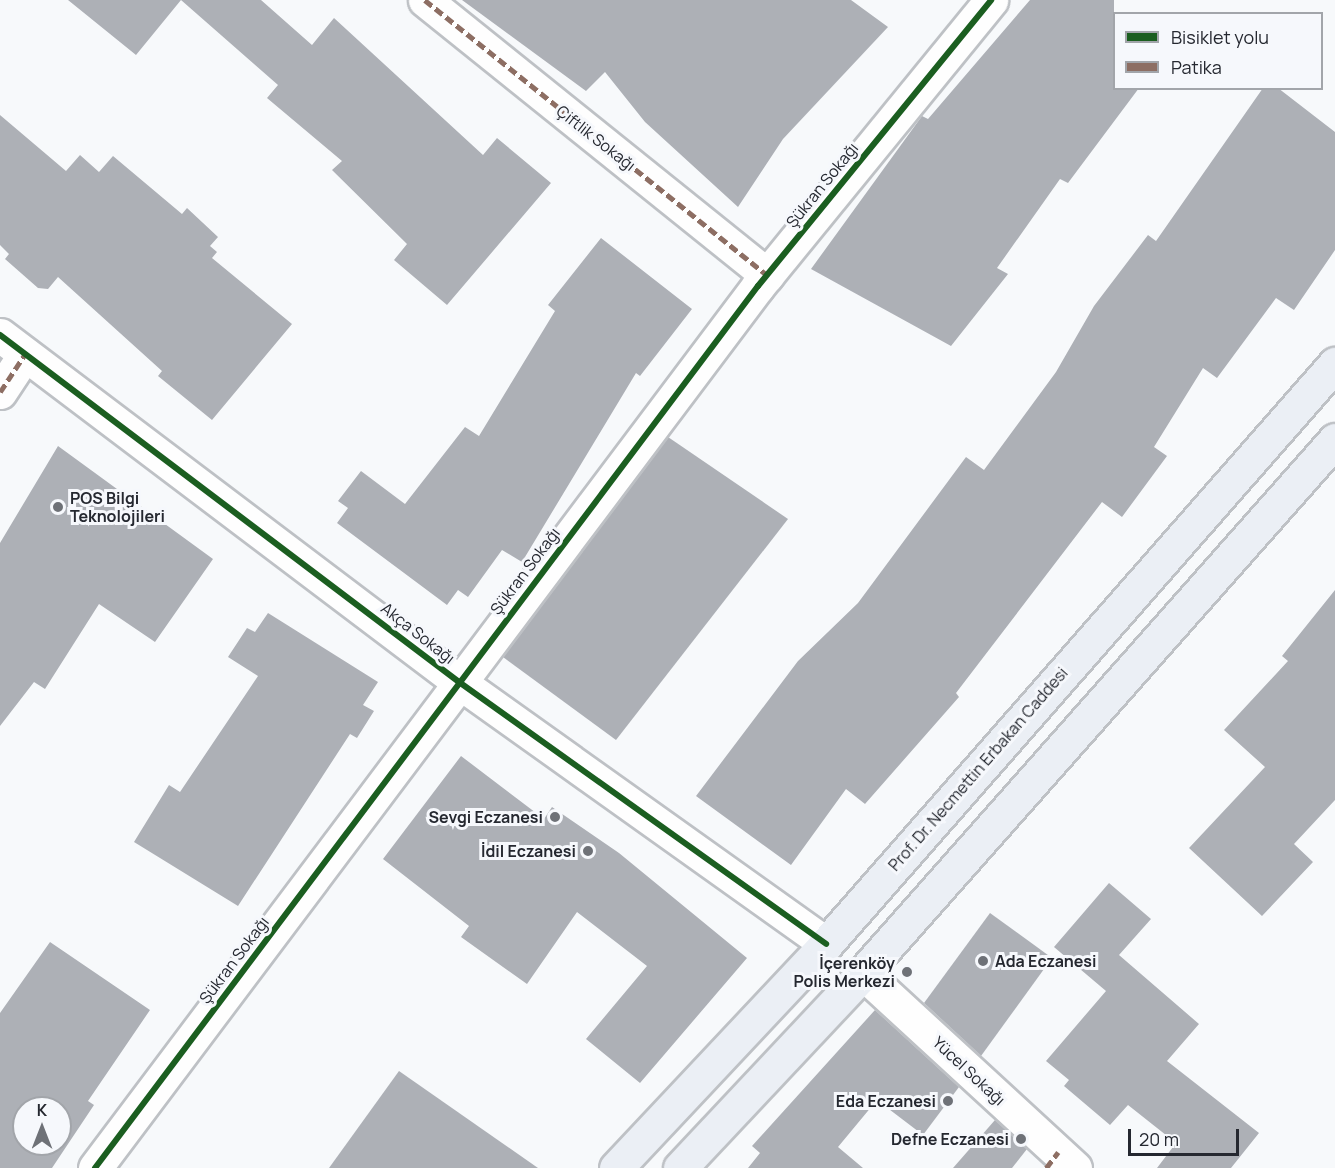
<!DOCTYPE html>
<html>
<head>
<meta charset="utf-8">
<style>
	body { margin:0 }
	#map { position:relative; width:1335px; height:1168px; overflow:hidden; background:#f7f9fb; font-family:Manrope,sans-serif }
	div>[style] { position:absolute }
	.building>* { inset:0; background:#adb0b6 }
	.roads { filter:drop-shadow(2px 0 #bec1c5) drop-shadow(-2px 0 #bec1c5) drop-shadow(0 2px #bec1c5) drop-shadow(0 -2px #bec1c5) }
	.minor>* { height:33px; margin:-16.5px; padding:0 16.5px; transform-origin:16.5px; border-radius:16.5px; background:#fefefe }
	.primary>* { height:33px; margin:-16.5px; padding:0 16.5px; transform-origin:16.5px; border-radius:16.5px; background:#ebeff5 }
	.quiet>* { height:4.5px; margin-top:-2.25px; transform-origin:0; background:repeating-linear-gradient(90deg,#8d6e63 0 9px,transparent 0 13.5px) }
	.cycleway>* { height:6px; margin:-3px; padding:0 3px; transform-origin:3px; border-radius:3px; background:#1b5e20 }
	.dots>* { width:16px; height:16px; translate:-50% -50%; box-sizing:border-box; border:3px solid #f6f8fc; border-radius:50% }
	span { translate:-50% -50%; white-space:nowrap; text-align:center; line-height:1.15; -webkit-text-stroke:6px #f6f8fc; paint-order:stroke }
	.street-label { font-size:16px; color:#252830 }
	.poi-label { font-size:16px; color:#252830; font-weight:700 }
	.left { translate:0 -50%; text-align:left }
	.right { translate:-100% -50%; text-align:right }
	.legend { position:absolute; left:1113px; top:12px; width:210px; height:78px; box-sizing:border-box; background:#f6f8fc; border:2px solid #a2a5aa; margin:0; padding:8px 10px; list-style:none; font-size:18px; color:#252830 }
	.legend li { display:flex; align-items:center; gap:12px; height:30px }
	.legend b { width:30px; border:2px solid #a2a5aa }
	.north { position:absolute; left:12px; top:1096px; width:60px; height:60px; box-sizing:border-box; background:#f6f8fc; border:2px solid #a2a5aa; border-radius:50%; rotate:0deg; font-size:16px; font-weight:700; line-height:24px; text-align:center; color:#252830 }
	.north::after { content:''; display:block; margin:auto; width:21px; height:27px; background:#6e7177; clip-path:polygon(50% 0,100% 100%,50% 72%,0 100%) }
	.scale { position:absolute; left:1128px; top:1129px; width:111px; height:27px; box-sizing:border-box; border:3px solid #252830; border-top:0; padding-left:8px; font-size:18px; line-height:21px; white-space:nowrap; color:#252830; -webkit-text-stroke:4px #f6f8fc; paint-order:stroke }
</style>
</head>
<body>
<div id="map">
	<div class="building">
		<div style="clip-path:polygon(68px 0,261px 0,312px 45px,334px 18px,483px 155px,497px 138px,551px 183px,447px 305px,394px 260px,407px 244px,332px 170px,342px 161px,267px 98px,278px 85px,181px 0,136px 55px)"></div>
		<div style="clip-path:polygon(462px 0,851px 0,888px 27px,783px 139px,738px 207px,645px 122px,605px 72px,586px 91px)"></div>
		<div style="clip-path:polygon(1030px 0,1114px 0,1114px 88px,1139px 88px,1068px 183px,1060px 179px,997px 268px,1008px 274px,951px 346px,811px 269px,922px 116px,928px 119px)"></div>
		<div style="clip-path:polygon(1263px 88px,1278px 88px,1335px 132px,1335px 250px,1294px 310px,1276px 298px,1217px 378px,1203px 368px,1154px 447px,1167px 456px,1122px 517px,1102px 502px,956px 693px,959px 697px,865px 804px,846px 789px,791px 865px,696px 796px,798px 661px,858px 603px,966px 457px,984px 470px,1056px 372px,1094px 306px,1148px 235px,1156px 241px)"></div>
		<div style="clip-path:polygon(0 115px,66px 171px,80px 155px,99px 172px,113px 156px,182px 214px,187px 208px,218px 237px,210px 246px,217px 252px,212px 258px,292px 324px,212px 420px,158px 376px,162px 371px,58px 277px,48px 289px,38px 288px,5px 259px,9px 254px,0 245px)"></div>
		<div style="clip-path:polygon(601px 238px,692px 309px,640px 376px,636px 373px,522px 562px,502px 550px,468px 597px,458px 590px,447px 605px,337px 523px,348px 508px,338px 501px,361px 471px,405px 504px,465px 427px,479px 436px,555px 311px,548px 305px)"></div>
		<div style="clip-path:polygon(668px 437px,788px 519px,616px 740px,503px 657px)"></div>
		<div style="clip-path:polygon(58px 446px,213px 559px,155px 642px,99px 604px,45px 689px,34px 682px,0 726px,0 543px)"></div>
		<div style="clip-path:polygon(1335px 590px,1335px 800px,1294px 844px,1313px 862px,1262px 916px,1189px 848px,1265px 767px,1224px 730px,1288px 661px,1282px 656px)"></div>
		<div style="clip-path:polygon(268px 613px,378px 682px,363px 705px,374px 711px,357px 738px,350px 734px,238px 906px,134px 842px,169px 785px,180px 792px,258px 676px,228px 657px,247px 628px,255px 632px)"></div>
		<div style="clip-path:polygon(461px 756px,544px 819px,552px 807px,619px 853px,747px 958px,640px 1083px,586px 1039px,647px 966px,577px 912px,527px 984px,461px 937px,469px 926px,383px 859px)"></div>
		<div style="clip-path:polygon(1109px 883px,1151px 919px,1119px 955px,1199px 1024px,1167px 1061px,1259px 1133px,1231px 1168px,1157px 1168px,1176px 1143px,1128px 1105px,1110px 1125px,1064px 1086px,1069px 1080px,1046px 1061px,1106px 991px,1054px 947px)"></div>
		<div style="clip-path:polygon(990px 913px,1052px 958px,981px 1056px,924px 1003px)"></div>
		<div style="clip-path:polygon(evenodd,50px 942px,150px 1010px,88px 1101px,94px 1105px,52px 1168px,0 1168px,0 1013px,50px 942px,24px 1108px,60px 1108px,60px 1144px,24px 1144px,24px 1108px)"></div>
		<div style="clip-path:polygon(875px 1010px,959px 1087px,923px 1135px,877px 1100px,838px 1147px,863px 1168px,748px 1168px,760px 1153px,752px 1146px)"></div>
		<div style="clip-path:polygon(399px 1071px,538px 1168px,329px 1168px)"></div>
		<div style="clip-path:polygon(995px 1120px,1027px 1149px,1012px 1168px,953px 1168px)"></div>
	</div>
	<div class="roads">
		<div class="minor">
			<div style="left:425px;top:0;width:439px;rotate:38.8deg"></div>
			<div style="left:0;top:335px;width:575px;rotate:37.09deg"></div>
			<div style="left:459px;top:682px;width:451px;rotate:35.5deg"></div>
			<div style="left:0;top:392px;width:45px;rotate:-56.7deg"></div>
			<div style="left:863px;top:973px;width:288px;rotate:42.6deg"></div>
			<div style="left:95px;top:1168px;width:1103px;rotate:-53.07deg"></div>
			<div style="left:758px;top:286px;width:369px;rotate:-50.8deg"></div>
		</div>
		<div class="primary">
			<div style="left:616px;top:1168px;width:307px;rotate:-46.8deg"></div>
			<div style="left:826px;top:944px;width:772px;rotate:-48.73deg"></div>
			<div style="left:680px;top:1168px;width:267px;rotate:-46.8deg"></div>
			<div style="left:863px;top:973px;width:712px;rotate:-48.47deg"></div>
		</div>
	</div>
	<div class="quiet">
		<div style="left:425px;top:0;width:439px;rotate:38.8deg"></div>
		<div style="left:0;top:392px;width:45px;rotate:-56.7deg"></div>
		<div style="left:1046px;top:1168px;width:20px;rotate:-53deg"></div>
	</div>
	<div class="cycleway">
		<div style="left:0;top:335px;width:575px;rotate:37.09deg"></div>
		<div style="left:459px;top:682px;width:451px;rotate:35.5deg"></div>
		<div style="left:95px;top:1168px;width:1103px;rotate:-53.07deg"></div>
		<div style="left:758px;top:286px;width:369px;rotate:-50.8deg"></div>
	</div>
	<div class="dots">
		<div style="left:58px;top:507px;background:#6e7177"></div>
		<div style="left:555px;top:817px;background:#6e7177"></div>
		<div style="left:588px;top:851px;background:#6e7177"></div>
		<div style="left:983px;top:961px;background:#6e7177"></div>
		<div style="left:907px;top:972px;background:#6e7177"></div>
		<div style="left:948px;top:1101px;background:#6e7177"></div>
		<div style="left:1021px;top:1139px;background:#6e7177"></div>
	</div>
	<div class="street-label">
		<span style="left:596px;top:138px;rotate:38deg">Çiftlik Sokağı</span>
		<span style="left:822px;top:185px;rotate:-51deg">Şükran Sokağı</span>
		<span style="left:525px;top:571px;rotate:-53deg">Şükran Sokağı</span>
		<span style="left:418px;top:633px;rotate:38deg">Akça Sokağı</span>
		<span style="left:978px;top:769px;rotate:-49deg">Prof. Dr. Necmettin Erbakan Caddesi</span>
		<span style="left:234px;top:960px;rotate:-53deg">Şükran Sokağı</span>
		<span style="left:969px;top:1071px;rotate:43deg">Yücel Sokağı</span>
	</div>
	<div class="poi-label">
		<span class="left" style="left:70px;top:507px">POS Bilgi<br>Teknolojileri</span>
		<span class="right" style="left:543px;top:817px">Sevgi Eczanesi</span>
		<span class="right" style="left:576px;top:851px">İdil Eczanesi</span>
		<span class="left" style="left:995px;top:961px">Ada Eczanesi</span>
		<span class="right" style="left:895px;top:972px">İçerenköy<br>Polis Merkezi</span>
		<span class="right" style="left:936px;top:1101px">Eda Eczanesi</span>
		<span class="right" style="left:1009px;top:1139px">Defne Eczanesi</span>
	</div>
	<ul class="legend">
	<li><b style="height:8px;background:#1b5e20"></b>Bisiklet yolu</li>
	<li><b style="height:8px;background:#8d6e63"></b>Patika</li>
	</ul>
	<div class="north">K</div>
	<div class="scale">20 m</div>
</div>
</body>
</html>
